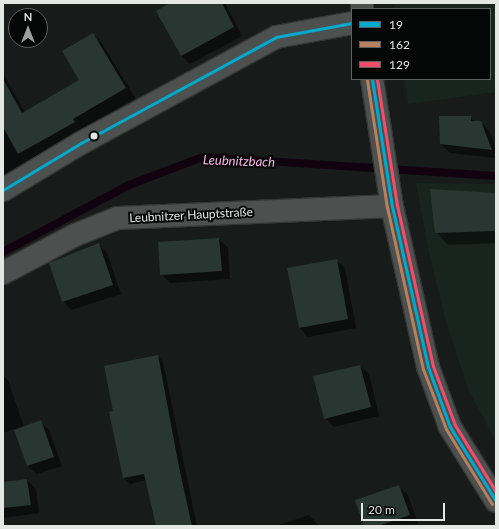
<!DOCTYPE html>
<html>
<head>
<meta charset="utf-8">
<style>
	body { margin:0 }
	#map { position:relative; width:499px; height:529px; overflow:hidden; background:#171b19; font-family:Lato,sans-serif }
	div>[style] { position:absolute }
	.built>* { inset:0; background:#18251f }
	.shadow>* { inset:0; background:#0007 }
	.stream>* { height:8px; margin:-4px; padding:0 4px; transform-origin:4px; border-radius:4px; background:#12020f }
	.building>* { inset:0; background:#283731 }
	.roads { filter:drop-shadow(1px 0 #343635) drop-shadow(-1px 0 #343635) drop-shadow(0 1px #343635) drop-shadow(0 -1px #343635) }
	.minor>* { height:22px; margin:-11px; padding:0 11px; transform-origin:11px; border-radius:11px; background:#4c504e }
	.bus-1>* { height:3px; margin:-1.5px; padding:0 1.5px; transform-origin:1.5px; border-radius:1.5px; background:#00a9ce }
	.bus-2>* { height:3px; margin:-1.5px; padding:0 1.5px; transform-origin:1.5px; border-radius:1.5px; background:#b6815c }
	.bus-3>* { height:3px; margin:-1.5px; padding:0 1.5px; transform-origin:1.5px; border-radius:1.5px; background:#f44d6c }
	.dots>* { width:11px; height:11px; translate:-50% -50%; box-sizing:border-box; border:2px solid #040706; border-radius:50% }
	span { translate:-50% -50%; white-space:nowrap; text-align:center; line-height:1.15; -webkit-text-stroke:4px #040706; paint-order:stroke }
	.street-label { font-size:12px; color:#e3e8e5 }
	.water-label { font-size:13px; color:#fcb5ea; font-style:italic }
	.frame { position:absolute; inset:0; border:4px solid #e3e8e5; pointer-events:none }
	.legend { position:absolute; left:351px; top:8px; width:140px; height:72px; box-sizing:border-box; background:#040706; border:1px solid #5d615f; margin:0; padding:5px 7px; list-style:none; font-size:12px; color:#e3e8e5 }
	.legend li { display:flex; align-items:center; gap:8px; height:20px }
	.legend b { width:20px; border:1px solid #5d615f }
	.north { position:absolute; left:8px; top:8px; width:40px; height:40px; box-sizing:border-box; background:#040706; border:1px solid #5d615f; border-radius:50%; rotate:0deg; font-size:11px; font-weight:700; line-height:16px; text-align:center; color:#e3e8e5 }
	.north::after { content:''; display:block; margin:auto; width:14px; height:18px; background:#9ca09e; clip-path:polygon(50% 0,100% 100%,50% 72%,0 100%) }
	.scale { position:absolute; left:361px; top:503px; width:84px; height:18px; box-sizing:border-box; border:2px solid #e3e8e5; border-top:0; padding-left:5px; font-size:12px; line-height:14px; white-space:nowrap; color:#e3e8e5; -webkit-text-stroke:3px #040706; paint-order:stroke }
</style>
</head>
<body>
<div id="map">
	<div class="built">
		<div style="clip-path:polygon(394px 3px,496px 3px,496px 92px,408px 104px,405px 79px,490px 79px,490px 9px,395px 9px)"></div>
		<div style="clip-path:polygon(416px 183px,496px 184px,496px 442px,468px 389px,446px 321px,429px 253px)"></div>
	</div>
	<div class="shadow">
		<div style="clip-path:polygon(173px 3px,225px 3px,242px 36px,190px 64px,181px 55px)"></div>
		<div style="clip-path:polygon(93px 34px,103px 45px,136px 99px,83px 130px,85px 133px,3px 177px,3px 73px,25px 112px,81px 81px)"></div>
		<div style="clip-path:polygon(470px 117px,475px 122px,481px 122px,489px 131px,496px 148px,496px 158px,450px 153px,441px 144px)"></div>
		<div style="clip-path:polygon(496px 194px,496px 243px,448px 245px,436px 232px)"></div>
		<div style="clip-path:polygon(219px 239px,228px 248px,230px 279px,170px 283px,161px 274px)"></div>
		<div style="clip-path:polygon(98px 244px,107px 253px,121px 294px,71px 310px,63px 301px)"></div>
		<div style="clip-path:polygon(336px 260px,345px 268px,356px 328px,308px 337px,300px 328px,288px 269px)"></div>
		<div style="clip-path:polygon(158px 356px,163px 362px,197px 526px,157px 526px,147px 480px,130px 484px,124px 478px,110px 413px,114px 412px)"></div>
		<div style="clip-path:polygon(360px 366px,369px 374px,379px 416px,334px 427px,325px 418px,314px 377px)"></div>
		<div style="clip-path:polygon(3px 375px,8px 380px,24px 427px,40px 421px,49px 430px,62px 466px,37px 474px,28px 466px,15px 429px,3px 433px)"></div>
		<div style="clip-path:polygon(27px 480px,36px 489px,39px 513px,3px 518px,3px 483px)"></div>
		<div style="clip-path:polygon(399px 487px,408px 495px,418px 524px,365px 526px)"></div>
		<div style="clip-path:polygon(309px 515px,319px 526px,276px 526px)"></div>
	</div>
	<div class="stream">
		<div style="left:3px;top:252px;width:143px;rotate:-28deg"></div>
		<div style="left:129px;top:185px;width:79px;rotate:-20.7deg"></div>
		<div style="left:203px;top:157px;width:294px;rotate:3.7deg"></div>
	</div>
	<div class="building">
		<div style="clip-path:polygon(170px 3px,222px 3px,234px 27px,181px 56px,156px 11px)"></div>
		<div style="clip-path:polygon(93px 33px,126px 88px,73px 119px,75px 122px,18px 154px,3px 127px,3px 79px,22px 113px,79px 80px,62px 51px)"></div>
		<div style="clip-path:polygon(439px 116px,471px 116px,471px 121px,481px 121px,492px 150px,440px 144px)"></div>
		<div style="clip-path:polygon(430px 189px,496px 193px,496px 231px,435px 233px)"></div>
		<div style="clip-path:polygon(219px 238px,222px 271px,160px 275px,158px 242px)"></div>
		<div style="clip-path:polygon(99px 243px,113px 285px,62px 302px,49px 263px)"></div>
		<div style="clip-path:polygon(337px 259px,348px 319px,299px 328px,287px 268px)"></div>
		<div style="clip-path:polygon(158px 355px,179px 467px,192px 526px,156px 526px,144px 474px,123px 478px,109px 412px,113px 411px,104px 366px)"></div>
		<div style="clip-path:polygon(360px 365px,371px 407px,324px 419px,313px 376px)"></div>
		<div style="clip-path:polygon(41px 420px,54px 457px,27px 466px,14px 430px)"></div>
		<div style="clip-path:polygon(27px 479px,31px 505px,3px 508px,3px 482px)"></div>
		<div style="clip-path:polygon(399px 485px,410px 515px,378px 526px,364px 526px,355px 500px)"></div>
	</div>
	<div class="roads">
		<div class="minor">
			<div style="left:362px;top:3px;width:6px;rotate:90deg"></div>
			<div style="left:372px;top:79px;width:129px;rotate:81.1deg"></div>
			<div style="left:392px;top:206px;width:165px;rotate:77.4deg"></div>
			<div style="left:428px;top:367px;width:64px;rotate:69.9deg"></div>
			<div style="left:450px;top:427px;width:87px;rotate:58.1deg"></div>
			<div style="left:3px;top:190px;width:91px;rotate:-31.1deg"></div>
			<div style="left:81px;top:143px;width:222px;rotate:-28.5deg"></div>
			<div style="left:276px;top:37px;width:77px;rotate:-10.4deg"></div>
			<div style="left:3px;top:273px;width:81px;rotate:-27.8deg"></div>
			<div style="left:75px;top:235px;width:46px;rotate:-21.6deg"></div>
			<div style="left:118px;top:218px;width:274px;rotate:-2.5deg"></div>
		</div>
	</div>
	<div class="bus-1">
		<div style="left:372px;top:79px;width:129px;rotate:81.1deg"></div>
		<div style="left:392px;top:206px;width:165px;rotate:77.4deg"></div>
		<div style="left:428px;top:367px;width:64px;rotate:69.9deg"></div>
		<div style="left:450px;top:427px;width:87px;rotate:58.1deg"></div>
		<div style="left:3px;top:190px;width:91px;rotate:-31.1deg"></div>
		<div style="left:81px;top:143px;width:222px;rotate:-28.5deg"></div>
		<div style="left:276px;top:37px;width:77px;rotate:-10.4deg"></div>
	</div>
	<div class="bus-2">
		<div style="left:367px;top:80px;width:129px;rotate:81.1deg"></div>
		<div style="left:387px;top:207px;width:166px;rotate:77.5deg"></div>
		<div style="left:423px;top:369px;width:64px;rotate:69deg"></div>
		<div style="left:446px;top:429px;width:88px;rotate:58.5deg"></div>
	</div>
	<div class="bus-3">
		<div style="left:377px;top:79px;width:128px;rotate:81deg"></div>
		<div style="left:397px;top:205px;width:165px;rotate:77.4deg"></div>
		<div style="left:433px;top:366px;width:63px;rotate:69.6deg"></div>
		<div style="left:455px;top:425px;width:79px;rotate:58.5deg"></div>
	</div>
	<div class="dots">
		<div style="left:94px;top:136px;background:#e3e8e5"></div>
	</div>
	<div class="street-label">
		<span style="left:191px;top:215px;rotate:-3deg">Leubnitzer Hauptstraße</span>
	</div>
	<div class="water-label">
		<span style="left:239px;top:161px;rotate:2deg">Leubnitzbach</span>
	</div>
	<div class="frame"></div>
	<ul class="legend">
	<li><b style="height:5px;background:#00a9ce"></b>19</li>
	<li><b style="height:5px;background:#b6815c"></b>162</li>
	<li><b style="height:5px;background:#f44d6c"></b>129</li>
	</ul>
	<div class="north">N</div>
	<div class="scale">20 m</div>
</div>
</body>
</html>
